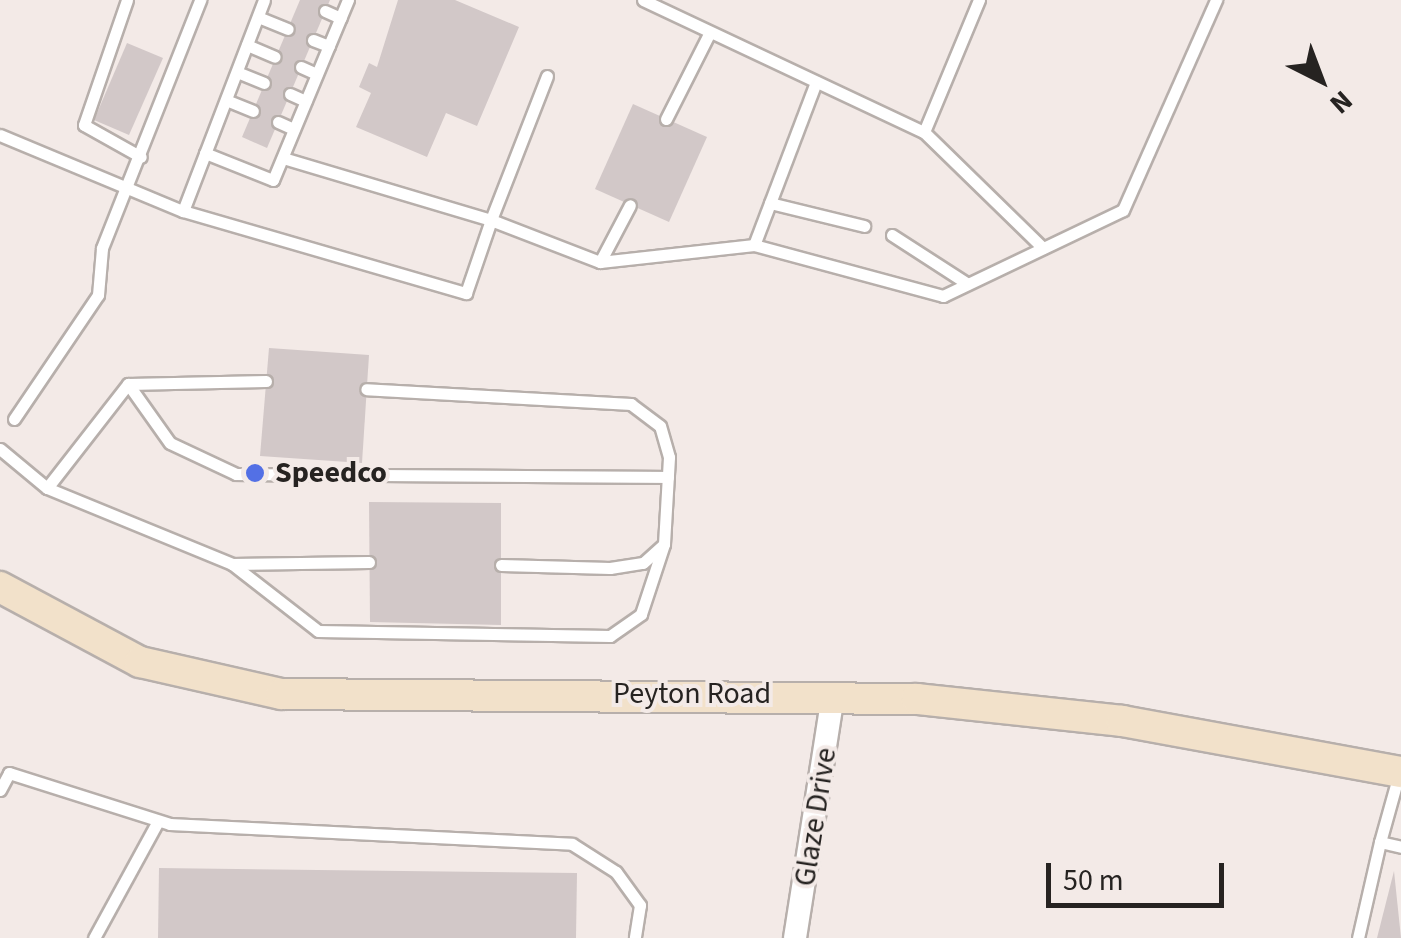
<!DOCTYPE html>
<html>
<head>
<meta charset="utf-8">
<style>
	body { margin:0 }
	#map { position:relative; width:1401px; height:938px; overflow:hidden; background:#f3eae7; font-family:"Source Sans 3",sans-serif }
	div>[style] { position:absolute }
	.building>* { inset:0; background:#d2c8c8 }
	.roads { filter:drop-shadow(2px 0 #b7afab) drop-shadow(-2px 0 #b7afab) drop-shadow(0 2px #b7afab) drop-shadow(0 -2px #b7afab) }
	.lane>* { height:11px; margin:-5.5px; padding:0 5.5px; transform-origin:5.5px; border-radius:5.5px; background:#fff }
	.street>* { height:22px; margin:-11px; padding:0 11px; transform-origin:11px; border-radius:11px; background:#fff }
	.secondary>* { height:30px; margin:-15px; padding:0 15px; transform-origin:15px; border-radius:15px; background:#f2e1ca }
	.dots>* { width:28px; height:28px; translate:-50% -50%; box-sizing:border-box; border:5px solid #f3eae7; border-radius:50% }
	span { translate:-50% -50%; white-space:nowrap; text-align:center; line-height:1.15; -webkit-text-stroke:8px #f3eae7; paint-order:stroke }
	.poi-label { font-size:30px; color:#262321; font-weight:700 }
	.left { translate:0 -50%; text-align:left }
	.street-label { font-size:30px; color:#262321 }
	.north { position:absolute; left:1271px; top:30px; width:100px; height:100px; -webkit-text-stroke:8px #f3eae7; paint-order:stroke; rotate:138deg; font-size:28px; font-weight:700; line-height:40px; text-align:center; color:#262321 }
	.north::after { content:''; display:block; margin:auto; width:35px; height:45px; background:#262321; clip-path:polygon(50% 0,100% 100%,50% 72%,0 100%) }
	.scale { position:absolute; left:1046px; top:863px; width:178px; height:45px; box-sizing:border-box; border:5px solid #262321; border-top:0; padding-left:12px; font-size:30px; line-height:35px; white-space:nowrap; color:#262321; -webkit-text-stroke:8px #f3eae7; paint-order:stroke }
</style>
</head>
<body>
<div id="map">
	<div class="building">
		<div style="clip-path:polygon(300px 0,330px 0,267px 148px,242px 137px)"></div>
		<div style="clip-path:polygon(398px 0,455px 0,519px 27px,477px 126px,446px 113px,427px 157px,356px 127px,371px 93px,359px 87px,369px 63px,377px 67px)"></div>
		<div style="clip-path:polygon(127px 43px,163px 58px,129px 135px,94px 120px)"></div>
		<div style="clip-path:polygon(633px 104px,707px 137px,669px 222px,595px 189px)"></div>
		<div style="clip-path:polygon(269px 348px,369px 355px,362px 463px,260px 456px)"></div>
		<div style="clip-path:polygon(369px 502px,501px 503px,501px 625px,370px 622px)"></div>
		<div style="clip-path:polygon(159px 868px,577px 873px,576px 938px,158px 938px)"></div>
		<div style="clip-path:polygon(1394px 871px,1401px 938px,1377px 938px)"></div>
	</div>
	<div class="roads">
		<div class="lane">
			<div style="left:127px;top:0;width:132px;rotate:109deg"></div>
			<div style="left:84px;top:125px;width:65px;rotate:29.3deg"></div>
			<div style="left:643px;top:0;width:310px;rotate:25.2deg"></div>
			<div style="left:924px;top:132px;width:143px;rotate:-67.4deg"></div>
			<div style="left:325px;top:11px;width:17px;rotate:24deg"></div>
			<div style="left:258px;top:17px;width:32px;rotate:22deg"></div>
			<div style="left:313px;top:40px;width:17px;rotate:21deg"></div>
			<div style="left:247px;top:45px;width:30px;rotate:23deg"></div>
			<div style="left:301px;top:67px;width:17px;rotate:24deg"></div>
			<div style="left:237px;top:72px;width:29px;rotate:22deg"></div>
			<div style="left:547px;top:76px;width:155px;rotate:111.3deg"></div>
			<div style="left:491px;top:220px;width:117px;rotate:21.1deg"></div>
			<div style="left:600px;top:262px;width:155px;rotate:-6.3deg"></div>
			<div style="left:816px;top:82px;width:174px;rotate:110.8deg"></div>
			<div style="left:754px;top:245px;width:196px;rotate:15.1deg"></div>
			<div style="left:943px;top:296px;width:199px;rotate:-25.5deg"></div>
			<div style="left:1123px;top:210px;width:230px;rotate:-66.1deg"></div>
			<div style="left:290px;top:94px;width:17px;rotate:24deg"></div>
			<div style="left:226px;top:100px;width:29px;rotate:22deg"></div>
			<div style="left:666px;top:119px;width:97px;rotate:-63.2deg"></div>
			<div style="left:278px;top:122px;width:17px;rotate:24deg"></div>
			<div style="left:924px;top:132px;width:166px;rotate:44.3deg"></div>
			<div style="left:0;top:135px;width:198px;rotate:22.6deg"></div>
			<div style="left:183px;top:211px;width:226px;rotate:-69deg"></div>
			<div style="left:205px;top:153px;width:73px;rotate:21.7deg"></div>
			<div style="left:273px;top:180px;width:195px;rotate:-67.4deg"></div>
			<div style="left:770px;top:203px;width:97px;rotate:13.7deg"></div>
			<div style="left:183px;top:211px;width:295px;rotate:16.2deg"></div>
			<div style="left:466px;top:293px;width:77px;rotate:-71.1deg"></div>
			<div style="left:491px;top:220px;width:217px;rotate:-163.4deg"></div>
			<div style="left:892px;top:235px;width:90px;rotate:32.8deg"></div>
			<div style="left:600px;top:262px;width:64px;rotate:-62.2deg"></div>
			<div style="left:128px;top:384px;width:72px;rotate:54.6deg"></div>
			<div style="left:170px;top:443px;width:73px;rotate:25.2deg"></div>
			<div style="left:236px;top:474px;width:432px;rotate:0.4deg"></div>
			<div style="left:14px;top:419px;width:150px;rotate:-55.9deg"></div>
			<div style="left:98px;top:295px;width:47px;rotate:-85.1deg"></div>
			<div style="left:102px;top:248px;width:267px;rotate:-68.4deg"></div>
			<div style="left:0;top:449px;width:61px;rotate:39.7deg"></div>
			<div style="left:47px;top:488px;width:200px;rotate:22.3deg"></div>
			<div style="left:232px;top:564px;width:109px;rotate:37.9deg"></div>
			<div style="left:318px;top:631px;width:292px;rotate:1deg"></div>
			<div style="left:610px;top:636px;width:38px;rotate:-35deg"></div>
			<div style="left:641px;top:614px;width:74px;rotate:-71.8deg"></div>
			<div style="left:664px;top:544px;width:87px;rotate:-86.7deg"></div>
			<div style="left:669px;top:457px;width:32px;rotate:-106deg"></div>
			<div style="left:660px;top:426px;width:36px;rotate:-143deg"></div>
			<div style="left:631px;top:404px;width:265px;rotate:-176.8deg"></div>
			<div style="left:47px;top:488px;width:132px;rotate:-52.1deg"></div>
			<div style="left:128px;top:384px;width:138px;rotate:-1.2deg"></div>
			<div style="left:232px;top:564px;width:137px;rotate:-0.8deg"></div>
			<div style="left:501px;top:565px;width:109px;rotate:1.6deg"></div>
			<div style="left:610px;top:568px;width:33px;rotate:-9deg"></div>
			<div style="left:643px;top:563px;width:28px;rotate:-42deg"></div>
			<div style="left:0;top:790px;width:19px;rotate:-62deg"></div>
			<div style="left:9px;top:773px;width:169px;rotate:17.6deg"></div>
			<div style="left:170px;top:824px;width:402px;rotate:2.8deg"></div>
			<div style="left:572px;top:844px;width:52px;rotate:32.5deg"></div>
			<div style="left:616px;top:872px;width:41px;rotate:54deg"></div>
			<div style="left:640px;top:905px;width:33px;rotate:99deg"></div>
			<div style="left:1380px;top:842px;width:71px;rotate:-74.4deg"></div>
			<div style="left:94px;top:938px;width:133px;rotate:-61.3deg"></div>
			<div style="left:1358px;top:938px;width:98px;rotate:-77.1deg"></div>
			<div style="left:1380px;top:842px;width:22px;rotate:13deg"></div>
		</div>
		<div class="street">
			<div style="left:795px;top:938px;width:246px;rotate:-81.1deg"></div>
		</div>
		<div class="secondary">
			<div style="left:0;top:587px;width:159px;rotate:28.2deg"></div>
			<div style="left:140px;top:662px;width:145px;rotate:12.8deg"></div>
			<div style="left:281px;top:694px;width:636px;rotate:0.45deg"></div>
			<div style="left:917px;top:699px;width:206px;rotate:6.1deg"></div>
			<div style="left:1122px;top:721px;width:284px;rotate:10.4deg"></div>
		</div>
	</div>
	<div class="dots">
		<div style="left:255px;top:473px;background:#5370e5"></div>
	</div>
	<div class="poi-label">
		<span class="left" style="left:275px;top:473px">Speedco</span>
	</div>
	<div class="street-label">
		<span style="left:692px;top:694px">Peyton Road</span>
		<span style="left:816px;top:817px;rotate:-81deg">Glaze Drive</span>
	</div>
	<div class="north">N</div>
	<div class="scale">50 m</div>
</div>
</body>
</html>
